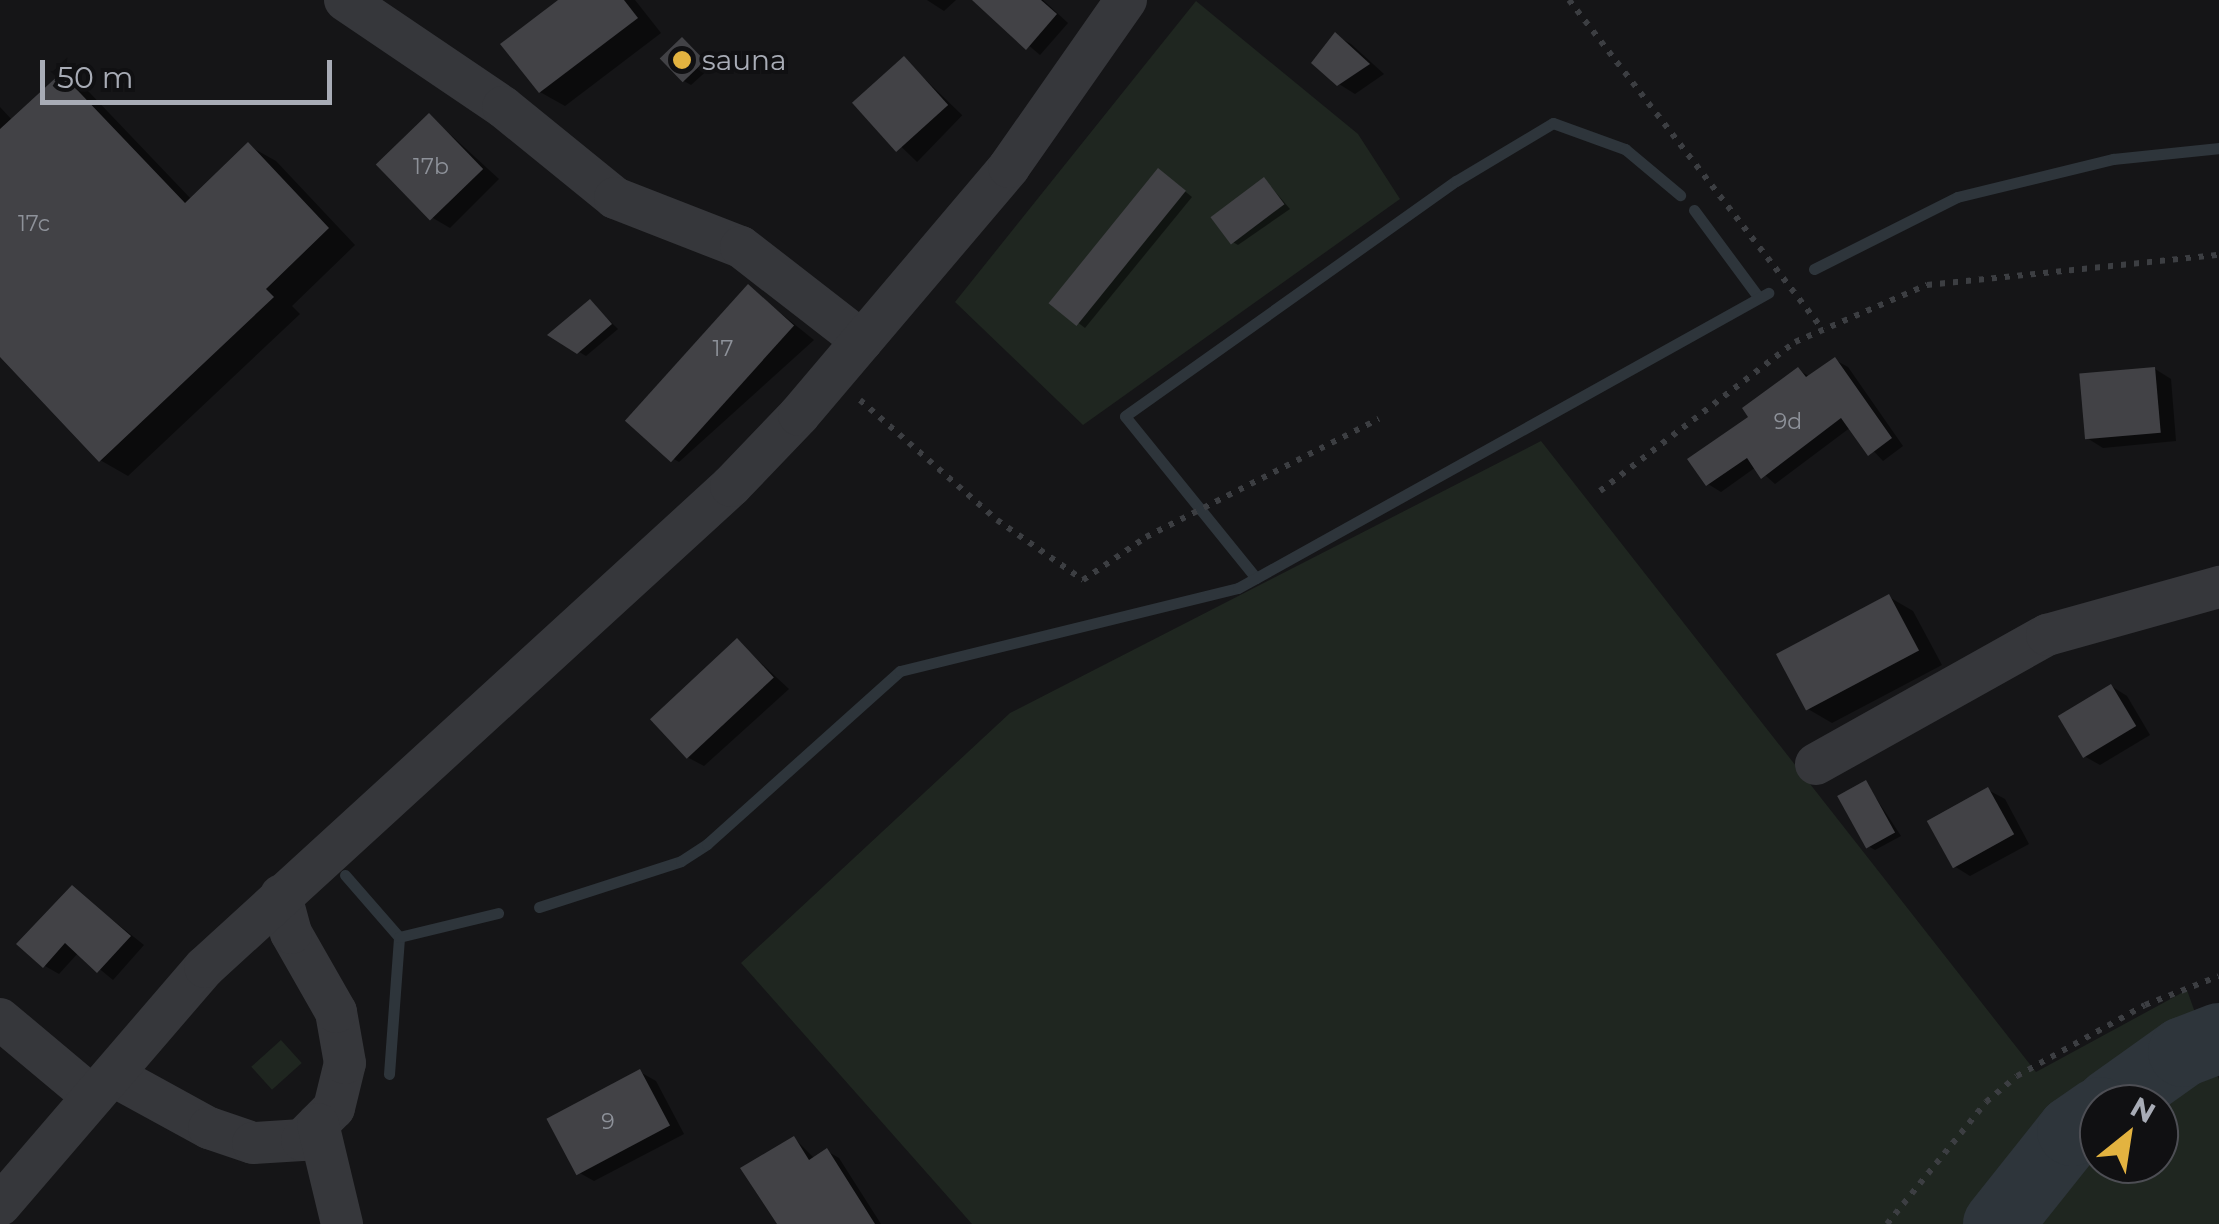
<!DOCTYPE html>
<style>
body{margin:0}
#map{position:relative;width:2219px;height:1224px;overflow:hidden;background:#151517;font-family:Montserrat,sans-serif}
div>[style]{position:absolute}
.green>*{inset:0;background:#1f2620;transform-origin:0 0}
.shadow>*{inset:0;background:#0007;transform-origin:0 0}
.stream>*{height:11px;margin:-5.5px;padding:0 5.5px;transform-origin:5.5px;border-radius:5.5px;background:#2e353b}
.river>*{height:70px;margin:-35px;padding:0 35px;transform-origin:35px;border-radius:35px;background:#2e353b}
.building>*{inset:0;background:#424246;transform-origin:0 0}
.path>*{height:6px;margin-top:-3px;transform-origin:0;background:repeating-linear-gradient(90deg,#3c3e42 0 5px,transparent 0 13px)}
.minor>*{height:42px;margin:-21px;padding:0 21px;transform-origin:21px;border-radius:21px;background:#36373b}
.dots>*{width:28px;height:28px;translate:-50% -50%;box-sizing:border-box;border:5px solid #101012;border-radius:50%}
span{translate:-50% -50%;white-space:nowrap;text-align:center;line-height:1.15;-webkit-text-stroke:8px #101012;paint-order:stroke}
.number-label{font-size:22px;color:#8e929a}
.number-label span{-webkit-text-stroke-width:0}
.poi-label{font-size:28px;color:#a8acb6}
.left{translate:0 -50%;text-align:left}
.north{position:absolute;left:2079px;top:1084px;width:100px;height:100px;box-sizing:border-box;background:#101012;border:2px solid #4d4e54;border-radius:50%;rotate:30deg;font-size:28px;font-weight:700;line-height:40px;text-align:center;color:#a8acb6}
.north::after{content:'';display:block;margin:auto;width:35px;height:45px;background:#e3b340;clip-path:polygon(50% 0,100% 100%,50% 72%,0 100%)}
.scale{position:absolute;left:40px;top:60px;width:292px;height:45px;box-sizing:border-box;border:5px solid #a8acb6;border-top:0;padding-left:12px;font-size:30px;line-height:35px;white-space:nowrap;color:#a8acb6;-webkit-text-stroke:8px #101012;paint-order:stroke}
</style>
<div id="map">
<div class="green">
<div style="clip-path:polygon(1196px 1px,1358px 134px,1400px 199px,1083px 425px,955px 302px)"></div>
<div style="clip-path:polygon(evenodd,1541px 441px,2036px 1072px,2187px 990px,2219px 1080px,2219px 1224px,972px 1224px,741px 963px,1010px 713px,1541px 441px,2099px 1104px,2159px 1104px,2159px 1164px,2099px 1164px,2099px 1104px)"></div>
<div style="left:281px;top:1040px;width:31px;height:40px;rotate:48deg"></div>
</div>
<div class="shadow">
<div style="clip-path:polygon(562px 0,635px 0,661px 33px,565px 106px,540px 92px)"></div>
<div style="clip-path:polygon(927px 0,956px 0,944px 11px)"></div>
<div style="clip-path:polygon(976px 0,1043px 0,1068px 23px,1040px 55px)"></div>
<div style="clip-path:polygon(1335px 35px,1351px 44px,1384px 74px,1355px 94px,1339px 84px)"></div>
<div style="clip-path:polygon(683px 40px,711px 67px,691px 85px,684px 81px)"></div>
<div style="left:904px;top:59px;width:81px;height:65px;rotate:44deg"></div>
<div style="clip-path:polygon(62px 76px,89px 92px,192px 200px,249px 146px,276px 161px,355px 245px,292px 306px,300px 314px,128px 476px,100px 460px,0 354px,0 107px,13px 121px)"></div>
<div style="clip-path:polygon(430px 116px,499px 179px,450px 228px,433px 218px)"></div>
<div style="clip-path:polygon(1166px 176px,1192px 197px,1085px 328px,1052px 303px)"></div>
<div style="clip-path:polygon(1265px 180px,1290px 209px,1238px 245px,1231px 241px)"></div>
<div style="clip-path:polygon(748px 287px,814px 340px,679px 462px,658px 450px)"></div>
<div style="clip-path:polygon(590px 302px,618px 329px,586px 356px,551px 335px)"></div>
<div style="clip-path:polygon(1835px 360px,1848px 367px,1903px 446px,1883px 461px,1851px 427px,1775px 484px,1756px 467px,1721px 492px,1708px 484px,1751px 418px,1799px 370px,1810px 377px)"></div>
<div style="clip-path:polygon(2155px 369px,2171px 379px,2176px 441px,2103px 448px,2087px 438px)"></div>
<div style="clip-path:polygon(1889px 597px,1913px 611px,1942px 665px,1832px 723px,1808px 709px)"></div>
<div style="clip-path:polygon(737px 641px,789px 689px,704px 766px,687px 757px)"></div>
<div style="clip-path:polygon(2111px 686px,2127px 696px,2150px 735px,2100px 765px,2084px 756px)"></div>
<div style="clip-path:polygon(1866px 783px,1901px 836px,1875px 850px,1868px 846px)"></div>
<div style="clip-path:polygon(1988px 790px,2005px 799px,2029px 844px,1970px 876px,1954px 866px)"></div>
<div style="clip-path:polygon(72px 888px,144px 945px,113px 980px,79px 952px,59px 974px,45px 966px)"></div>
<div style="clip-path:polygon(640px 1072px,656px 1081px,684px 1134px,594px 1181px,578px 1172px)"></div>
<div style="clip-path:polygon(794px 1138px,815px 1159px,827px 1151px,839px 1158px,881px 1224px,780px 1224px)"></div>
</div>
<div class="stream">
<div style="left:1694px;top:210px;width:109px;rotate:53.5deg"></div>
<div style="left:1814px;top:269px;width:160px;rotate:-26.7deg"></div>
<div style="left:1957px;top:197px;width:161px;rotate:-13.7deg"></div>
<div style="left:2113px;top:159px;width:107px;rotate:-5.9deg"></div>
<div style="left:1256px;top:578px;width:208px;rotate:-129deg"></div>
<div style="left:1125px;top:416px;width:406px;rotate:-35.4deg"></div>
<div style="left:1456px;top:181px;width:113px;rotate:-30.9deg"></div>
<div style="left:1553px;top:123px;width:77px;rotate:19.9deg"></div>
<div style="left:1625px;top:149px;width:72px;rotate:39.9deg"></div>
<div style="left:345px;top:875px;width:82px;rotate:48.9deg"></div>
<div style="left:539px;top:907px;width:149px;rotate:-17.9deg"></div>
<div style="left:681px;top:861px;width:31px;rotate:-33deg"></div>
<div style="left:707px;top:844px;width:259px;rotate:-41.9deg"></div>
<div style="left:900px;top:671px;width:348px;rotate:-13.8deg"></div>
<div style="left:1238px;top:588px;width:607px;rotate:-29.1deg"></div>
<div style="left:389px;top:1074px;width:137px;rotate:-85.8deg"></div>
<div style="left:399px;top:937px;width:102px;rotate:-13.6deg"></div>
</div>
<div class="river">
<div style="left:2110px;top:1104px;width:90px;rotate:-35.5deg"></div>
<div style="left:2183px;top:1052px;width:39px;rotate:-21deg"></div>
<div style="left:1998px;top:1224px;width:119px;rotate:-51.5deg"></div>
<div style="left:2072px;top:1131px;width:33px;rotate:-35deg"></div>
</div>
<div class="building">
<div style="clip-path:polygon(558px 0,624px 0,638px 18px,539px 93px,500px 44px)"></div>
<div style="clip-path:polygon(972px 0,1041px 0,1057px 14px,1026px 50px)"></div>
<div style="clip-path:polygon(1335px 32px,1370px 64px,1337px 86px,1311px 63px)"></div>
<div style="left:682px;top:37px;width:33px;height:31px;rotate:46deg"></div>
<div style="left:904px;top:56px;width:66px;height:70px;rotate:48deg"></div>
<div style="clip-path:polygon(61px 73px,185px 203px,248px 142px,329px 228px,266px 289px,274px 297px,99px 462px,0 357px,0 129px)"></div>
<div style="left:429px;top:113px;width:78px;height:74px;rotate:46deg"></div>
<div style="left:1158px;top:168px;width:36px;height:174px;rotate:39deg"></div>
<div style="left:1264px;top:177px;width:34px;height:67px;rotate:53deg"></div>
<div style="left:748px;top:284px;width:62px;height:184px;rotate:42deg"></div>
<div style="clip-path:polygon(590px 299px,612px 324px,577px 354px,547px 335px)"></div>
<div style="clip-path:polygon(1835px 357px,1892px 438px,1868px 456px,1841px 418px,1761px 479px,1747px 458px,1706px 486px,1687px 459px,1748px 417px,1742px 408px,1798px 367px,1806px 377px)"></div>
<div style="left:2155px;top:367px;width:66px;height:76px;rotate:85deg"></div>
<div style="left:1889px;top:594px;width:64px;height:128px;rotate:62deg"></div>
<div style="left:737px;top:638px;width:54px;height:119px;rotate:47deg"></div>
<div style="left:2111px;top:684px;width:49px;height:62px;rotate:59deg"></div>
<div style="left:1866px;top:780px;width:60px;height:33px;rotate:61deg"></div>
<div style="left:1988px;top:787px;width:54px;height:70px;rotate:61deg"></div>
<div style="clip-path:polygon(72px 885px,131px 936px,97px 973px,65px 943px,43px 968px,16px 944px)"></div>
<div style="left:640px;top:1069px;width:64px;height:106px;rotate:62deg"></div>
<div style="clip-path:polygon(794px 1136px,809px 1160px,827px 1148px,875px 1224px,777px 1224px,740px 1168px)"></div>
</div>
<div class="path">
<div style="left:1569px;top:0;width:416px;rotate:52.4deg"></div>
<div style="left:860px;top:400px;width:182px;rotate:41.2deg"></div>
<div style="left:997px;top:520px;width:105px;rotate:34.9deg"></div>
<div style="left:1083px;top:580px;width:76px;rotate:-34.3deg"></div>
<div style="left:1146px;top:537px;width:261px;rotate:-26.9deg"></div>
<div style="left:1600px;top:491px;width:245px;rotate:-37.4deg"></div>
<div style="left:1795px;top:342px;width:144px;rotate:-23.4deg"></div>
<div style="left:1927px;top:285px;width:294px;rotate:-5.9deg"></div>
<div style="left:1887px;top:1224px;width:157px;rotate:-50.9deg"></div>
<div style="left:1986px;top:1102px;width:40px;rotate:-40deg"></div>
<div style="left:2017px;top:1076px;width:146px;rotate:-29deg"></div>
<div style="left:2145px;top:1005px;width:79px;rotate:-21.4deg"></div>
</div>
<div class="minor">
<div style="left:345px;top:0;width:191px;rotate:34.1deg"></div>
<div style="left:503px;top:107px;width:144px;rotate:39.1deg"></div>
<div style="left:615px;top:198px;width:135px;rotate:21.3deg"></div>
<div style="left:741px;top:247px;width:153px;rotate:37.8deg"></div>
<div style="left:1816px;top:764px;width:265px;rotate:-29.2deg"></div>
<div style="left:2047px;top:635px;width:179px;rotate:-15.6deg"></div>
<div style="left:0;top:1019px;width:121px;rotate:40deg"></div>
<div style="left:112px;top:1075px;width:111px;rotate:28.7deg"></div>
<div style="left:209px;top:1128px;width:46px;rotate:18.8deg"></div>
<div style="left:253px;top:1143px;width:49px;rotate:-3.5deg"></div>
<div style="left:302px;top:1140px;width:45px;rotate:-45deg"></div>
<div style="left:334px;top:1108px;width:46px;rotate:-76.3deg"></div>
<div style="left:345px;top:1063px;width:52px;rotate:-100deg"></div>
<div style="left:336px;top:1012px;width:91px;rotate:-119.7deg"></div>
<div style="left:291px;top:933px;width:39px;rotate:-105deg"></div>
<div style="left:318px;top:1124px;width:103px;rotate:76.5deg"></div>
<div style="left:0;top:1205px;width:314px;rotate:-49.3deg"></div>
<div style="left:205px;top:967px;width:713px;rotate:-42.44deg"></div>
<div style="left:731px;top:486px;width:98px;rotate:-46.2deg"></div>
<div style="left:799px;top:415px;width:325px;rotate:-49.7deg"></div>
<div style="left:1009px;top:167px;width:204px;rotate:-55deg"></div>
</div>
<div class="dots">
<div style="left:682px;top:60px;background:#e3b340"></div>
</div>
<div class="number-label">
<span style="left:431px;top:167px">17b</span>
<span style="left:34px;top:224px">17c</span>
<span style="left:723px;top:349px">17</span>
<span style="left:1788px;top:422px">9d</span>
<span style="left:608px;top:1122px">9</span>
</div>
<div class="poi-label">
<span class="left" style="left:702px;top:60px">sauna</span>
</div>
<div class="north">N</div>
<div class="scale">50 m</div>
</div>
